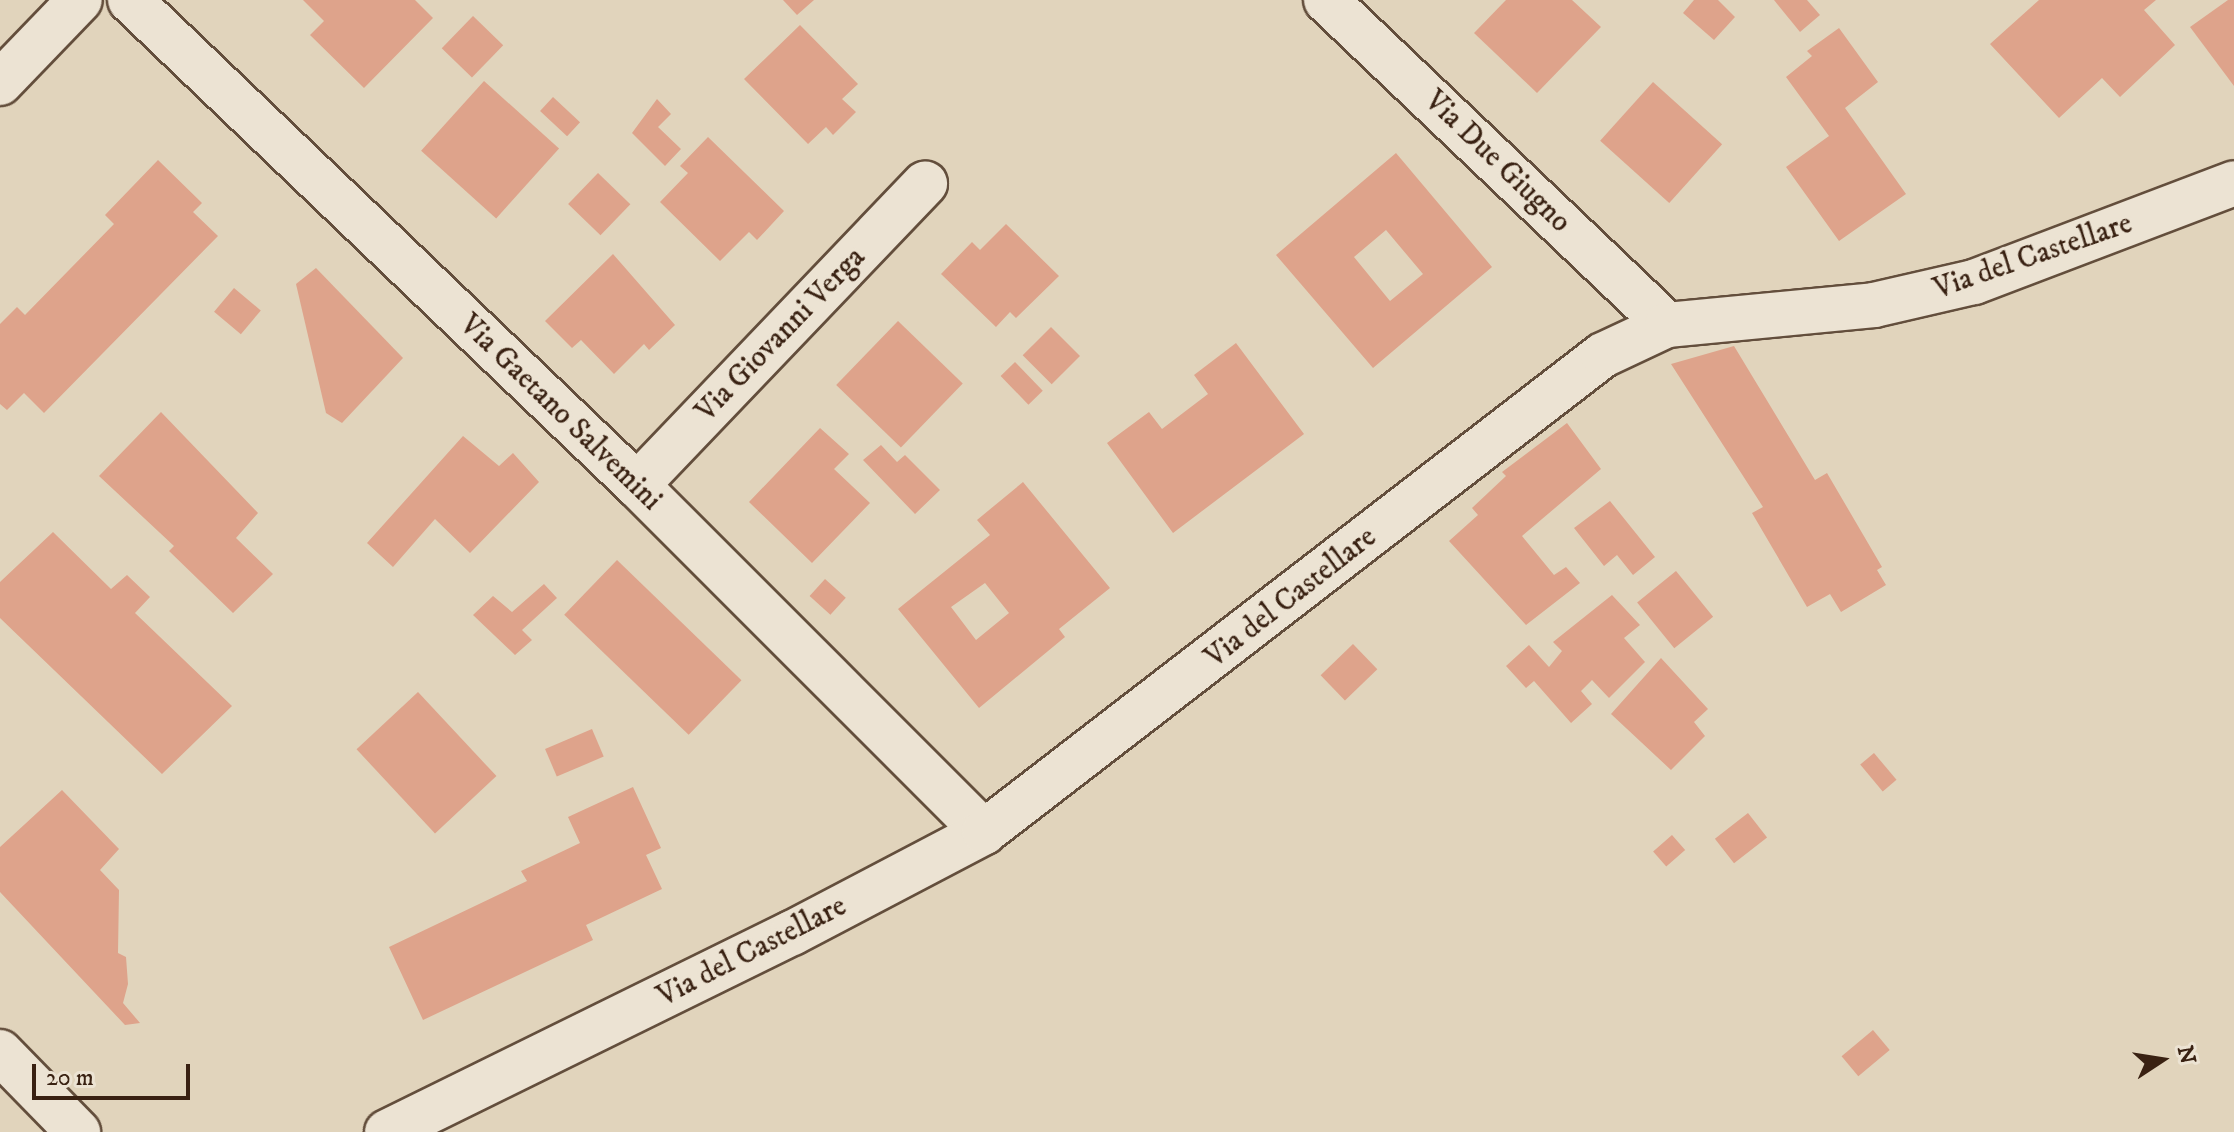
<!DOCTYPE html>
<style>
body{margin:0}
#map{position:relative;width:2234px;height:1132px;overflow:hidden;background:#e1d4bc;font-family:"IM FELL DW Pica",serif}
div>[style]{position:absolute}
.building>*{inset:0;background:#dea38b;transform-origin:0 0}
.roads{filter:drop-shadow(2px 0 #634e3c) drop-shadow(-2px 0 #634e3c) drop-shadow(0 2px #634e3c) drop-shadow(0 -2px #634e3c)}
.minor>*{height:44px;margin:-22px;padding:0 22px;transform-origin:22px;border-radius:22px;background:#ece3d3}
.tertiary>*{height:44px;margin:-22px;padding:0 22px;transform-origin:22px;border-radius:22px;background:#ece3d3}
span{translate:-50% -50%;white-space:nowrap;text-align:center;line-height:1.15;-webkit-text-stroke:6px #ece3d3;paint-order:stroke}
.street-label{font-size:30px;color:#392112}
.north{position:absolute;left:2122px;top:1020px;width:80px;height:80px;-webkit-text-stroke:6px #ece3d3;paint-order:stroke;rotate:78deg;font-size:22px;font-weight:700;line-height:32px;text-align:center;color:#392112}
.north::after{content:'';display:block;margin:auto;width:28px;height:36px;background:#392112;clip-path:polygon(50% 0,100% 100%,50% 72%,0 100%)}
.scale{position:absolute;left:32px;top:1064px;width:158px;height:36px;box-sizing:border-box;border:4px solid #392112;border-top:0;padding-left:10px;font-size:24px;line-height:28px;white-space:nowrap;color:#392112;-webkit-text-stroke:6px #ece3d3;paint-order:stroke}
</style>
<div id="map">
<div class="building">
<div style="clip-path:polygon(303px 0,415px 0,433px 18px,364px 88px,310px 35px,324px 21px)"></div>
<div style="clip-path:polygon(783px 0,814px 0,797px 15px)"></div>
<div style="clip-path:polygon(1506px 0,1572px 0,1601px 27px,1537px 93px,1474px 33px)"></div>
<div style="clip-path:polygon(1694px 0,1718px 0,1735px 17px,1714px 40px,1683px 13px)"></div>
<div style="clip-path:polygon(1774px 0,1807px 0,1820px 15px,1800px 32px)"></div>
<div style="clip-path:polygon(2039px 0,2156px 0,2144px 10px,2175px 45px,2120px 97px,2102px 78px,2059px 118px,1990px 44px)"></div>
<div style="clip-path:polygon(2228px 0,2234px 0,2234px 86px,2190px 27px)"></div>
<div style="left:473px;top:16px;width:42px;height:45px;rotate:44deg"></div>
<div style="clip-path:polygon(800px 25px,858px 84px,842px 99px,856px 112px,833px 135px,826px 127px,808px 144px,744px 79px)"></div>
<div style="clip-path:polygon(1839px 28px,1878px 82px,1845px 108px,1906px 194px,1839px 241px,1786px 167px,1829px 136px,1786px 77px,1812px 56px,1807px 51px)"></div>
<div style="left:484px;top:81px;width:101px;height:94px;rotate:42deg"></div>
<div style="left:1653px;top:82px;width:93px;height:79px;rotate:42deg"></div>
<div style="left:553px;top:97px;width:37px;height:19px;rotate:43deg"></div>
<div style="clip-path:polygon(657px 99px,671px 114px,658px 127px,681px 149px,665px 166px,632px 133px)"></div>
<div style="clip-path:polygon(708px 137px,784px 211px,757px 240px,749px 232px,720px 261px,660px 202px,688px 173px,680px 166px)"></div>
<div style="clip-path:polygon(evenodd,1396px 153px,1492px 267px,1373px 368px,1276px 255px,1396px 153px,1386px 230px,1423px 274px,1390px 301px,1354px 257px,1386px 230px)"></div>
<div style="clip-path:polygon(158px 160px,202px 203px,193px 212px,218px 236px,44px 413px,24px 393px,7px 410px,0 404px,0 324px,17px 307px,25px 315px,114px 224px,105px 215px)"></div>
<div style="left:598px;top:173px;width:45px;height:43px;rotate:44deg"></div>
<div style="clip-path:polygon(1006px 224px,1059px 276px,1016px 318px,1010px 312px,996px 327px,941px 274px,972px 242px,980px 250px)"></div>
<div style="clip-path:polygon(613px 254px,675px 325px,649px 350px,644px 344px,614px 374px,581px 340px,572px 348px,545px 321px)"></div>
<div style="clip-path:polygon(316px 268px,403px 358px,342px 423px,326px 413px,296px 284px)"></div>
<div style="left:234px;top:288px;width:35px;height:31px;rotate:40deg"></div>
<div style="left:898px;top:321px;width:90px;height:89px;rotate:44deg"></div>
<div style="left:1051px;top:327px;width:41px;height:40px;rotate:45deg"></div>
<div style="clip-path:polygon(1236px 343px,1304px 434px,1173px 533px,1107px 443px,1149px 412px,1162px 429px,1208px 394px,1194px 375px)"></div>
<div style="clip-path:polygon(1734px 346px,1815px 480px,1827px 473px,1882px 567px,1877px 570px,1886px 585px,1841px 612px,1830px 594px,1807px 607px,1752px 513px,1763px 507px,1671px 364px)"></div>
<div style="left:1015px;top:362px;width:40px;height:20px;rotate:46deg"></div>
<div style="clip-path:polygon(161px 412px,258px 513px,236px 538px,273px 574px,233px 613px,169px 551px,174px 546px,99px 476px)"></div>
<div style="clip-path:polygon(1567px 423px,1601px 469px,1522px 536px,1554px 575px,1566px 567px,1580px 583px,1526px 625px,1449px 541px,1478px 515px,1472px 508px,1506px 476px,1502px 472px)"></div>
<div style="clip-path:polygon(820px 428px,849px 454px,834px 469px,870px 503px,812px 563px,749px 502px)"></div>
<div style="clip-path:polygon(463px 436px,499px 466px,513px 453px,539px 482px,470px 553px,435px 519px,393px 567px,367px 543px)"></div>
<div style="clip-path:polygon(881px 445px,897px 462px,905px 455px,940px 490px,915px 514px,863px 460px)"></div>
<div style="clip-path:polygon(evenodd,1023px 482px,1110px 588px,1059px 629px,1065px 637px,979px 708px,898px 609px,990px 535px,977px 520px,1023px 482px,985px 583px,1009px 613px,976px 640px,951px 607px,985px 583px)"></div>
<div style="clip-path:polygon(1610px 501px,1655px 557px,1633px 575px,1617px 555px,1604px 566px,1574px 528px)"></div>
<div style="clip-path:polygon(53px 532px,111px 589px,127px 575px,150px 597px,135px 613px,232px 706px,162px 774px,0 618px,0 582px)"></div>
<div style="left:617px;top:560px;width:173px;height:76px;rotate:44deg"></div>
<div style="left:1676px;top:571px;width:59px;height:50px;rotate:51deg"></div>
<div style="left:825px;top:579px;width:28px;height:23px;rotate:42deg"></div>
<div style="clip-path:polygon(544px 584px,557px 598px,522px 630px,532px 640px,515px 655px,473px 615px,493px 596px,512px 612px)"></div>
<div style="clip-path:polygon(1612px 595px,1640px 625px,1624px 638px,1645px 662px,1609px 698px,1592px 680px,1581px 691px,1592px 704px,1571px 723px,1534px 681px,1526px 688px,1506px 666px,1529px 645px,1549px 667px,1562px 651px,1553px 642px)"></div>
<div style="left:1353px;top:644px;width:35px;height:45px;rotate:46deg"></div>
<div style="clip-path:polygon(1661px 658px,1708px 709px,1694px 722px,1705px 736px,1671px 770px,1611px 714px)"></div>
<div style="left:418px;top:692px;width:115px;height:84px;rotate:47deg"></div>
<div style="left:592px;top:729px;width:30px;height:51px;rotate:67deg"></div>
<div style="left:1874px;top:753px;width:35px;height:18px;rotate:50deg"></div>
<div style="clip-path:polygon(633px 787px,661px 848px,646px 855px,662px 889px,586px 925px,593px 940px,423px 1020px,389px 947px,527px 881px,521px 871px,580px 843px,568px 817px)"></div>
<div style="clip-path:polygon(62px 790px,119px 849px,100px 870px,119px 890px,118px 953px,126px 957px,128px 984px,123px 1003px,140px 1023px,125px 1025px,0 892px,0 847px)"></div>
<div style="left:1748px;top:813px;width:31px;height:42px;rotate:52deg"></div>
<div style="left:1672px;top:835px;width:20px;height:25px;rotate:49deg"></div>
<div style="left:1873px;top:1030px;width:26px;height:41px;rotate:50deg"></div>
</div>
<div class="roads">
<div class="minor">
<div style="left:130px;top:0;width:702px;rotate:43.73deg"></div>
<div style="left:637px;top:485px;width:491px;rotate:45deg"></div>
<div style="left:1326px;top:0;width:471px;rotate:43.6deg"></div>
<div style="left:0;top:83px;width:115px;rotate:-46.1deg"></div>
<div style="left:637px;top:485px;width:417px;rotate:-46.3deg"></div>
<div style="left:0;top:1052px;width:112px;rotate:45.7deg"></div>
</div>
<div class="tertiary">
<div style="left:387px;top:1132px;width:451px;rotate:-26.2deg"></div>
<div style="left:792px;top:933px;width:217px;rotate:-27.7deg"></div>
<div style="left:984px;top:832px;width:781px;rotate:-37.62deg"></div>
<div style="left:1603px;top:355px;width:71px;rotate:-25.1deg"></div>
<div style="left:1667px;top:325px;width:208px;rotate:-5.5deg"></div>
<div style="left:1874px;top:305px;width:103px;rotate:-13deg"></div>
<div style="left:1974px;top:282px;width:278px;rotate:-20.8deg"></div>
</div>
</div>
<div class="street-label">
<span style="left:1497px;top:162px;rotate:44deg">Via Due Giugno</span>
<span style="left:2033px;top:257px;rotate:-19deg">Via del Castellare</span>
<span style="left:781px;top:335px;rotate:-46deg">Via Giovanni Verga</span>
<span style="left:560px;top:413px;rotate:44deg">Via Gaetano Salvemini</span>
<span style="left:1291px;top:598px;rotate:-38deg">Via del Castellare</span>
<span style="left:752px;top:952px;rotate:-27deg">Via del Castellare</span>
</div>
<div class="north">N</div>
<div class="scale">20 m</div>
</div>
